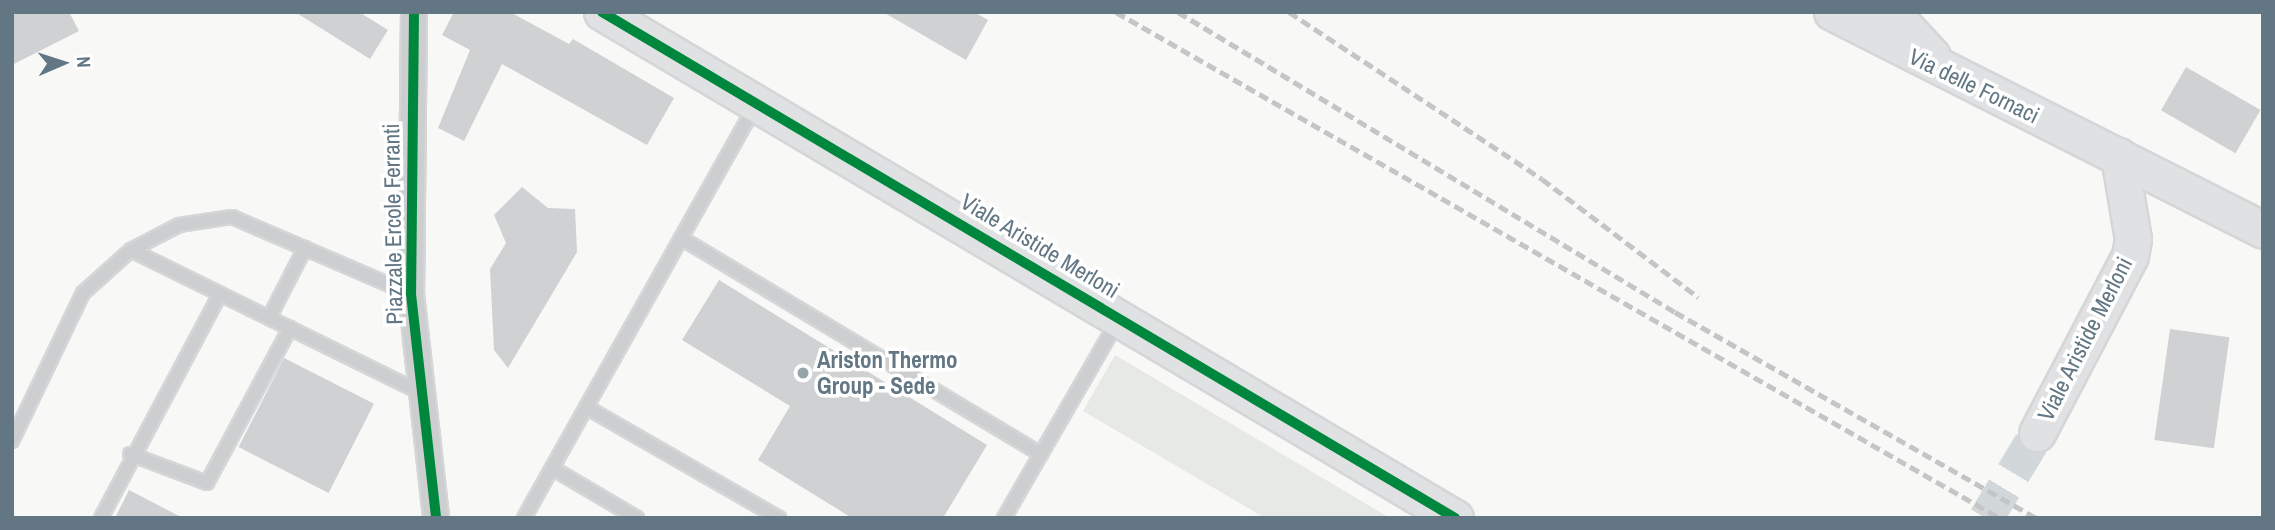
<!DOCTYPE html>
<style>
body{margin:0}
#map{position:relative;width:2275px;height:530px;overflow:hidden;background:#f8f8f7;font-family:"Archivo Narrow",sans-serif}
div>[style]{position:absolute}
.green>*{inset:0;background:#e7eae4}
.building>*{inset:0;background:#cfd1d2;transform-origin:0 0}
.secondary-tunnel>*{height:35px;margin-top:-17.5px;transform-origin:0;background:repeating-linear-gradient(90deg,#d2d8da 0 35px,transparent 0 53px)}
.roads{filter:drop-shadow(2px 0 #d5d6d7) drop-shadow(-2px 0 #d5d6d7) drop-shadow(0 2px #d5d6d7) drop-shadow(0 -2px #d5d6d7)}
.lane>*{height:12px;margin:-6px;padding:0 6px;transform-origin:6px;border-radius:6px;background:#cdcecf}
.street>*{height:24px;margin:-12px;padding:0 12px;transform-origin:12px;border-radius:12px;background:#cdcecf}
.secondary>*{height:35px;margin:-17.5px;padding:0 17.5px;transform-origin:17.5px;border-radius:17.5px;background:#e0e1e2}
.rail>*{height:5px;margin-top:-2.5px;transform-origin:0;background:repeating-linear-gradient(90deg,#c3c5c6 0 10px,transparent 0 15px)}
.cycleway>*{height:10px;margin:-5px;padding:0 5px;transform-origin:5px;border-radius:5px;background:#00873e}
.dots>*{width:19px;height:19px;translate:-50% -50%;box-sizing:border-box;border:4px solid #fff;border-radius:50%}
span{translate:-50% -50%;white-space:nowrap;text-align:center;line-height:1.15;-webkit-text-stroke:7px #fff;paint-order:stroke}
.street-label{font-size:23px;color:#627783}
.poi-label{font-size:23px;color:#627783;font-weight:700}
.left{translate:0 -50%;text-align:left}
.frame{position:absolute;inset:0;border:14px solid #627783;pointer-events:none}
.north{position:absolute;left:28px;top:28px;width:70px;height:70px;-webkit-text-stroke:5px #fff;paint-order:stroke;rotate:87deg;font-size:19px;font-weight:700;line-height:28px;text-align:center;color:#627783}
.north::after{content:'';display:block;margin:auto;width:24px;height:32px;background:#627783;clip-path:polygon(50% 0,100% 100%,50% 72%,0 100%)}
</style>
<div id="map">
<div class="green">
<div style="clip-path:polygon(1115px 355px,1390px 518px,1265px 518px,1083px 411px)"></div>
</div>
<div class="building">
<div style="clip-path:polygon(12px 12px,69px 12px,79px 31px,12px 65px)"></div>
<div style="clip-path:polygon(295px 12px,359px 12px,388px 30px,370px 59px)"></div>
<div style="clip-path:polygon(454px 12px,510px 12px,569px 44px,573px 39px,674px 98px,647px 145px,502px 64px,464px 141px,438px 128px,470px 50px,442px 35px)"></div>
<div style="clip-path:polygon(883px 12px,974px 12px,988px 20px,966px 60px)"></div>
<div style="left:2186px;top:67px;width:86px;height:50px;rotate:30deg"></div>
<div style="clip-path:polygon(522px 187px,548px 208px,575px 209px,577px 252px,508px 368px,494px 350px,490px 269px,506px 243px,494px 215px)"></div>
<div style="clip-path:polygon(719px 280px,987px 445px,943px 518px,852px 518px,758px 460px,790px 406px,682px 340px)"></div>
<div style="left:2170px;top:329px;width:60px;height:112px;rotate:8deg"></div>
<div style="left:284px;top:358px;width:101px;height:100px;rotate:27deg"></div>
<div style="clip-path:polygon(129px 490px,183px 518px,115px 518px)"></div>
</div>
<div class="secondary-tunnel">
<div style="left:1986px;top:518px;width:99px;rotate:-59deg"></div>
</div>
<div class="roads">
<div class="lane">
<div style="left:681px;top:238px;width:420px;rotate:31deg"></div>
<div style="left:131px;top:250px;width:324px;rotate:26.2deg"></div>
<div style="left:269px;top:318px;width:79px;rotate:-62.8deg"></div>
<div style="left:586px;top:407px;width:223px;rotate:29.9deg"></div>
<div style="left:12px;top:441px;width:164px;rotate:-64.4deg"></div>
<div style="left:83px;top:293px;width:64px;rotate:-41.9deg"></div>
<div style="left:131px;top:250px;width:54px;rotate:-27.5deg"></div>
<div style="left:179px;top:225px;width:54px;rotate:-8.6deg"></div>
<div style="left:232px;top:217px;width:195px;rotate:23.3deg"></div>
<div style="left:130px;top:454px;width:82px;rotate:20.6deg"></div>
<div style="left:207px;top:483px;width:176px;rotate:-61.8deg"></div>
<div style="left:552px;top:468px;width:99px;rotate:30.5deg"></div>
<div style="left:101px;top:518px;width:254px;rotate:-62deg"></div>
<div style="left:524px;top:518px;width:472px;rotate:-60.7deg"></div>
<div style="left:1004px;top:518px;width:226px;rotate:-60deg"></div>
</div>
<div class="street">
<div style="left:414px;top:12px;width:282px;rotate:90.6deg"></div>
<div style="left:411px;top:294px;width:225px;rotate:83.6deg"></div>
</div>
<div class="secondary">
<div style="left:602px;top:12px;width:992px;rotate:30.68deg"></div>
<div style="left:1832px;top:12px;width:483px;rotate:26.8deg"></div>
<div style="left:1891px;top:12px;width:60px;rotate:47deg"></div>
<div style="left:2037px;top:433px;width:200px;rotate:-62.3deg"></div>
<div style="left:2130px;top:256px;width:17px;rotate:-80deg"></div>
<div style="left:2133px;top:239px;width:84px;rotate:-99.6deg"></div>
</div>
</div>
<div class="rail">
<div style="left:1116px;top:12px;width:1019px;rotate:29.79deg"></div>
<div style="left:1178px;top:12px;width:581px;rotate:31.12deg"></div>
<div style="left:1675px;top:312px;width:416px;rotate:29.7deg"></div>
<div style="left:1289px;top:12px;width:303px;rotate:33.4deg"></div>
<div style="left:1542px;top:179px;width:196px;rotate:37.1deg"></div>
</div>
<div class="cycleway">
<div style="left:414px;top:12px;width:282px;rotate:90.6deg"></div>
<div style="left:411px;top:294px;width:225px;rotate:83.6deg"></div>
<div style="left:602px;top:12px;width:992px;rotate:30.68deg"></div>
</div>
<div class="dots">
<div style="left:803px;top:373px;background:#96a4ac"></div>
</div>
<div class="street-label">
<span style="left:1974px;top:86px;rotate:26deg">Via delle Fornaci</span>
<span style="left:393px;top:224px;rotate:-91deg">Piazzale Ercole Ferranti</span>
<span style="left:1040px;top:246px;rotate:31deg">Viale Aristide Merloni</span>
<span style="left:2085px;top:339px;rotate:-63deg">Viale Aristide Merloni</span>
</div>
<div class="poi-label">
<span class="left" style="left:817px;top:373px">Ariston Thermo<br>Group - Sede</span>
</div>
<div class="frame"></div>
<div class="north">N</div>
</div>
